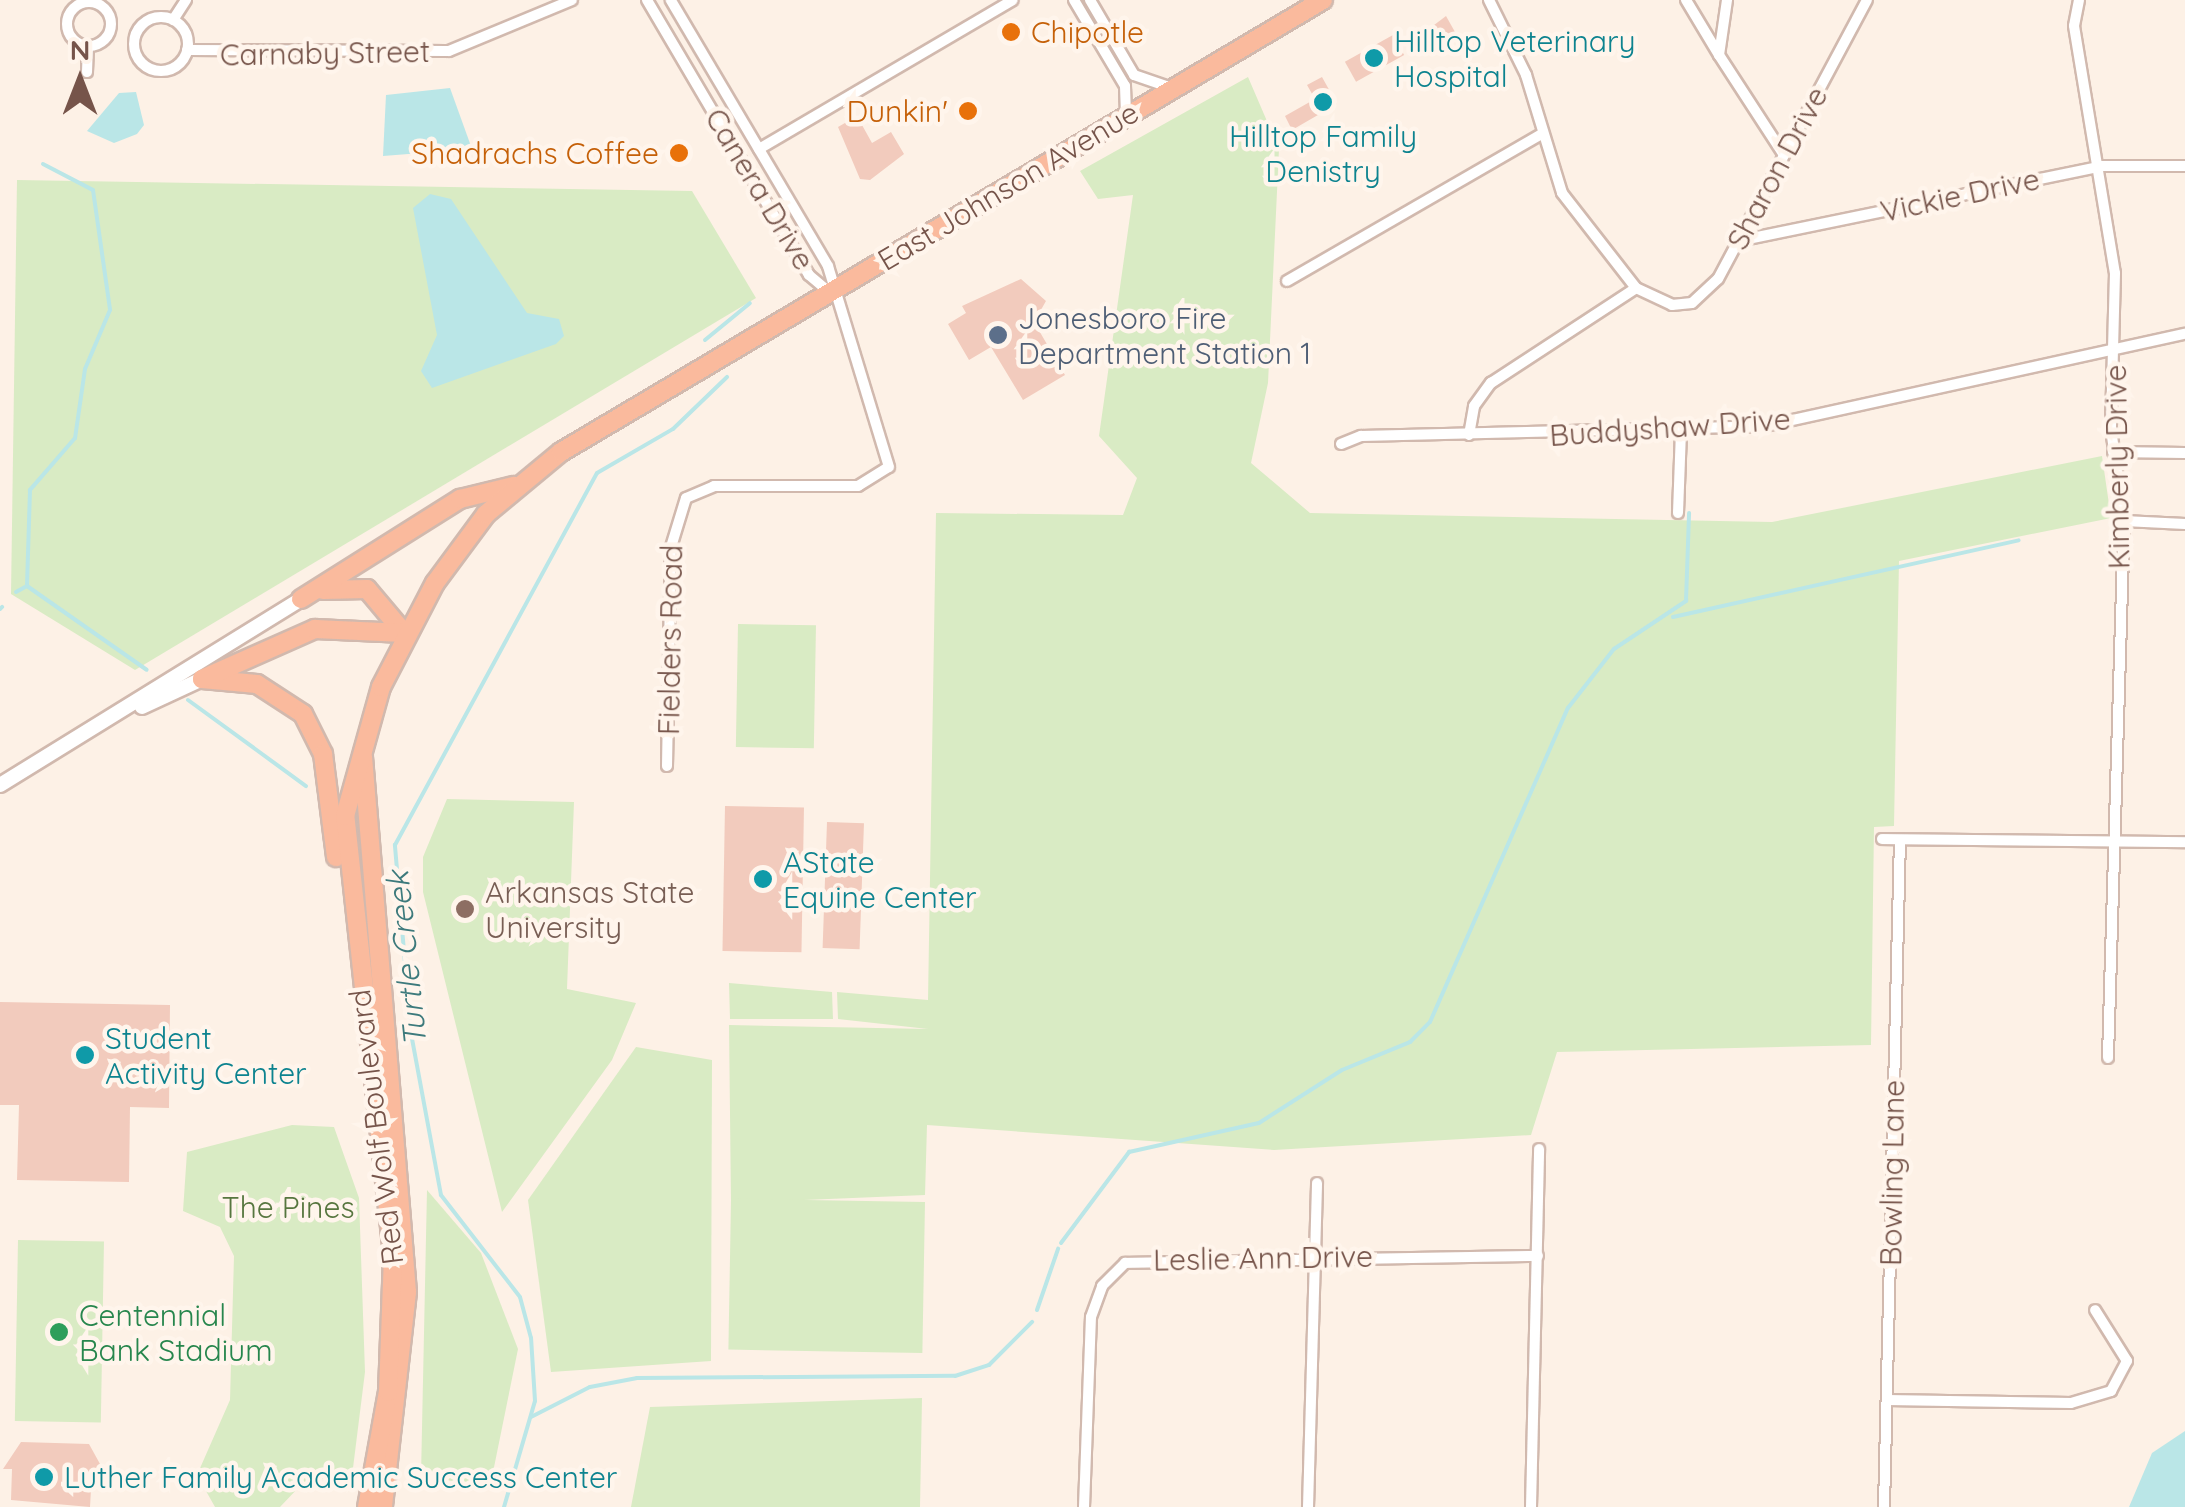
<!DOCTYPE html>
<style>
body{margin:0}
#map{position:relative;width:2185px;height:1507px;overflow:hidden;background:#fdf1e6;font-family:Quicksand,sans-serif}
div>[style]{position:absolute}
.green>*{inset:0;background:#d9ebc4;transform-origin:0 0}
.water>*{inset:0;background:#bae6e7}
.stream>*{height:4px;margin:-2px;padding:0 2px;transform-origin:2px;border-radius:2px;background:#bae6e7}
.building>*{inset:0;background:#f2cbbd;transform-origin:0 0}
.roads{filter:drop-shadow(2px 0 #d1b9ae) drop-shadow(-2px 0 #d1b9ae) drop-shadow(0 2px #d1b9ae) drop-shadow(0 -2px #d1b9ae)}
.minor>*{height:10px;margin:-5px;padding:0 5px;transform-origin:5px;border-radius:5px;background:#fff}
.minor>.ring{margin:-5px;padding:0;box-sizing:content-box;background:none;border:10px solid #fff;border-radius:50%}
.secondary>*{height:14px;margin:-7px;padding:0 7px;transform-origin:7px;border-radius:7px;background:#fff}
.trunk>*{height:18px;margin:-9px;padding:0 9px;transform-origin:9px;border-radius:9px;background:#faba9d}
.dots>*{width:28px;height:28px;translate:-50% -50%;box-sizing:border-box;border:5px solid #fff5ec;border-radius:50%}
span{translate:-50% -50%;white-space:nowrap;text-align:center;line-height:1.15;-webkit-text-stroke:9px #fff5ec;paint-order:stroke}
.food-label{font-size:30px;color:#c56008}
.left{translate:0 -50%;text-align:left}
.right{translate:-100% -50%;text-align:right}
.culture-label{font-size:30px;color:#0d838f}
.street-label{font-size:30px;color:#76544a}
.service-label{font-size:30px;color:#4e5e75}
.education-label{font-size:30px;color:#785e54}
.park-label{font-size:30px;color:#57763f}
.leisure-label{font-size:30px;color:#27864d}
.water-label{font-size:32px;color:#3d7a7c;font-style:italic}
.north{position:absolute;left:30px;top:30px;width:100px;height:100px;-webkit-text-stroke:8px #fff5ec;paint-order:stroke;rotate:0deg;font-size:28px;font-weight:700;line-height:40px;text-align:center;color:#76544a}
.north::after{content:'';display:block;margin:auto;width:35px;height:45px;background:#76544a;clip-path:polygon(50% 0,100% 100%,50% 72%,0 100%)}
</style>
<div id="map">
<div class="green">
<div style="clip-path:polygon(1248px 77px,1279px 149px,1268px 383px,1251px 463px,1310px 513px,1772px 522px,2102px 456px,2111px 518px,1899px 561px,1894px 826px,1874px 827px,1871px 1045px,1557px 1052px,1531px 1135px,1274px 1150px,927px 1125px,925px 1195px,731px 1203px,729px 1025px,928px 1029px,838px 1019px,837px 992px,928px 1000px,936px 513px,1123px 515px,1137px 478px,1099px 436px,1133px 195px,1098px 199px,1080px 171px)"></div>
<div style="clip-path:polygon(17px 180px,692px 191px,756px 298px,135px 670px,11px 594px)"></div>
<div style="left:738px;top:624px;width:78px;height:123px;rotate:1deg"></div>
<div style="clip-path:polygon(447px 799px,574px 802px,567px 989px,636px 1003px,612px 1060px,502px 1212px,423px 892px,423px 857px)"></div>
<div style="clip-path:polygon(729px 983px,832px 992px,833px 1019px,730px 1019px)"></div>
<div style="clip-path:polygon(636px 1047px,712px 1060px,711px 1361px,551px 1372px,528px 1200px)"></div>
<div style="clip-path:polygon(292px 1125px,334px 1127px,359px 1198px,365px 1372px,353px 1468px,300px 1486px,280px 1507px,215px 1507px,197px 1475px,230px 1400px,234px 1256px,220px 1227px,183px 1211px,187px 1152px)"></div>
<div style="clip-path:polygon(427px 1190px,481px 1253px,518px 1349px,490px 1487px,421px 1476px)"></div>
<div style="left:925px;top:1202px;width:151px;height:194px;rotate:91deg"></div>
<div style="left:18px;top:1240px;width:86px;height:181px;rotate:1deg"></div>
<div style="clip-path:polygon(922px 1398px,920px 1507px,631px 1507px,650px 1407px)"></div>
</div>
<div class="water">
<div style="clip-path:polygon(450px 88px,472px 149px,383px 156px,386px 95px)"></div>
<div style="clip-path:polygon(136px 92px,144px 125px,137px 134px,114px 143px,87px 131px,119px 93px)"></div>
<div style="clip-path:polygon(430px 194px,451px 199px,527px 313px,559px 319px,564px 336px,556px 344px,432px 388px,421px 371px,437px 335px,413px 208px)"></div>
<div style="clip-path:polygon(2185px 1431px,2185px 1507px,2129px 1507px,2152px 1453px)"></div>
</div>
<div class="stream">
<div style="left:43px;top:164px;width:56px;rotate:27.5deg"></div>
<div style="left:93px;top:190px;width:121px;rotate:81.9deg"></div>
<div style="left:110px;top:310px;width:64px;rotate:113deg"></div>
<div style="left:85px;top:369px;width:70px;rotate:98.2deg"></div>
<div style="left:75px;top:438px;width:69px;rotate:130.9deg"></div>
<div style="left:30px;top:490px;width:96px;rotate:91.8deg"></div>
<div style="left:27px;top:586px;width:146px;rotate:35deg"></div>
<div style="left:705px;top:340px;width:58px;rotate:-39.4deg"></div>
<div style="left:16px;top:592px;width:13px;rotate:-29deg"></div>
<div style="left:0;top:609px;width:3px;rotate:-45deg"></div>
<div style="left:1673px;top:617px;width:354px;rotate:-12.5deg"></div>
<div style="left:188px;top:700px;width:146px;rotate:36.1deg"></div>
<div style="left:1061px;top:1243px;width:114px;rotate:-53.2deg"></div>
<div style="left:1129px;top:1152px;width:133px;rotate:-12.6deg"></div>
<div style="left:1259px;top:1123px;width:98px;rotate:-32.6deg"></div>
<div style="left:1342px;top:1070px;width:74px;rotate:-22.4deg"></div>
<div style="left:1410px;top:1042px;width:28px;rotate:-45deg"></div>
<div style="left:1430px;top:1022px;width:343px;rotate:-66.3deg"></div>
<div style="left:1568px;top:708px;width:75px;rotate:-52.1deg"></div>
<div style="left:1614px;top:649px;width:87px;rotate:-33.7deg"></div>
<div style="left:1686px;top:601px;width:88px;rotate:-88deg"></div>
<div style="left:1037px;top:1310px;width:65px;rotate:-71deg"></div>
<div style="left:531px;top:1417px;width:66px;rotate:-27deg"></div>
<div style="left:590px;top:1387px;width:48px;rotate:-10.8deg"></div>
<div style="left:637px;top:1378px;width:318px;rotate:-0.4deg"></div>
<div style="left:955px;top:1376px;width:36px;rotate:-18deg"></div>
<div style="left:989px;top:1365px;width:61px;rotate:-45deg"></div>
<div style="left:504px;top:1507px;width:110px;rotate:-73.7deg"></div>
<div style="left:535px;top:1401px;width:63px;rotate:-93.6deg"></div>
<div style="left:531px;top:1338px;width:42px;rotate:-105deg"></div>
<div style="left:520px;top:1297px;width:129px;rotate:-127.8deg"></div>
<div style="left:441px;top:1195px;width:165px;rotate:-100.5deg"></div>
<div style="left:411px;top:1033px;width:189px;rotate:-94.9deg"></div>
<div style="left:395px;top:845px;width:423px;rotate:-61.5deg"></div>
<div style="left:597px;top:473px;width:88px;rotate:-30.1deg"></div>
<div style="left:673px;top:429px;width:75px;rotate:-43.9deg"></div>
</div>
<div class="building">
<div style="clip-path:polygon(1446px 16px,1455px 32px,1421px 46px,1417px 38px)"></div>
<div style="left:1393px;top:35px;width:23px;height:55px;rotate:61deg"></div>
<div style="clip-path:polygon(1322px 77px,1337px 104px,1292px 130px,1285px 116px,1315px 99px,1307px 85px)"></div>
<div style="clip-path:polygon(857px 116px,872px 143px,891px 132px,904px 154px,870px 180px,860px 179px,838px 127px)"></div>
<div style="clip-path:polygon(1021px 279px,1046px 301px,1034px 322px,1065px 375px,1023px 400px,991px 347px,969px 360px,948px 324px,966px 313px,962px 306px)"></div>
<div style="left:725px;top:806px;width:79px;height:145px;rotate:1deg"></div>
<div style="left:827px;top:822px;width:37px;height:126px;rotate:2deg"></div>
<div style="clip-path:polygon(0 1002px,170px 1005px,169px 1108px,130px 1107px,129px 1182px,17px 1180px,19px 1105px,0 1105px)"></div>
<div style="clip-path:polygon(21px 1442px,89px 1444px,105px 1473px,92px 1472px,90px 1507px,11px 1500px,12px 1469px,3px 1469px)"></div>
</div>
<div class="roads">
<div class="minor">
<div style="left:647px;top:0;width:319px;rotate:59.5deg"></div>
<div style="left:809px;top:275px;width:26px;rotate:40deg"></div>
<div style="left:1074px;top:0;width:100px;rotate:59.3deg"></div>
<div style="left:1125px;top:86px;width:30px;rotate:88deg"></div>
<div style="left:1090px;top:0;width:87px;rotate:59.6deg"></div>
<div style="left:1134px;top:75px;width:40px;rotate:18.9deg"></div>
<div style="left:1489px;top:0;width:84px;rotate:63.7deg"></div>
<div style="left:1526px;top:75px;width:123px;rotate:73deg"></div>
<div style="left:1562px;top:193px;width:120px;rotate:52.1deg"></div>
<div style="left:1636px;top:288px;width:40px;rotate:25deg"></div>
<div style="left:1672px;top:305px;width:20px;rotate:-6deg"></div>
<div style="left:1692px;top:303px;width:35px;rotate:-43deg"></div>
<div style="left:1718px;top:279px;width:316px;rotate:-61.9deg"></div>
<div style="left:1686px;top:0;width:64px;rotate:59deg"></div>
<div style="left:1719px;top:55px;width:56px;rotate:-81.7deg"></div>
<div style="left:2079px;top:0;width:26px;rotate:101deg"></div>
<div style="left:2074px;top:26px;width:250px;rotate:80.6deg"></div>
<div style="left:2115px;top:273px;width:156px;rotate:91.5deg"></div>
<div style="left:2111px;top:429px;width:93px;rotate:82deg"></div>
<div style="left:2124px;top:521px;width:537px;rotate:91.71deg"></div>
<div class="ring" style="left:67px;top:2px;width:34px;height:34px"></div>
<div class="ring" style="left:134px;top:17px;width:44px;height:44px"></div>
<div style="left:173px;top:20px;width:24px;rotate:-57deg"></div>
<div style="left:187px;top:50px;width:262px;rotate:0.2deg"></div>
<div style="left:449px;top:51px;width:133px;rotate:-22.5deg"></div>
<div style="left:1719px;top:55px;width:119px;rotate:57deg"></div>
<div style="left:87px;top:72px;width:25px;rotate:-88deg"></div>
<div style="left:759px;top:149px;width:294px;rotate:-30.4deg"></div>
<div style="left:1738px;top:241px;width:372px;rotate:-11.6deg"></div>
<div style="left:2102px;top:166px;width:83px"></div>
<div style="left:1287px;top:281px;width:292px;rotate:-30deg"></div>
<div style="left:1469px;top:435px;width:29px;rotate:-80deg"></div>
<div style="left:1474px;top:406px;width:29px;rotate:-54deg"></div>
<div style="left:1491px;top:383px;width:173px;rotate:-33.2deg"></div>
<div style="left:1341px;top:444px;width:22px;rotate:-22deg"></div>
<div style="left:1361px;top:436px;width:404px;rotate:-1.4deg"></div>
<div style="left:1765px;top:426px;width:430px;rotate:-12.4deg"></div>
<div style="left:2113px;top:452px;width:72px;rotate:0.8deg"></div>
<div style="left:1678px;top:513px;width:81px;rotate:-87.9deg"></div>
<div style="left:2124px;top:521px;width:61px;rotate:2.8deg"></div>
<div style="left:667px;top:766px;width:219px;rotate:-89deg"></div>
<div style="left:671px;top:547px;width:51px;rotate:-73deg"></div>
<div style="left:686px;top:498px;width:30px;rotate:-23deg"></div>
<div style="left:714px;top:486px;width:144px"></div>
<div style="left:858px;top:486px;width:36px;rotate:-32deg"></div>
<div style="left:889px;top:467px;width:210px;rotate:-106.9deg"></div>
<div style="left:828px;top:266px;width:309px;rotate:-120.6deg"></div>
<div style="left:1882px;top:839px;width:303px;rotate:0.6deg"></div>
<div style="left:1887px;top:1400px;width:184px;rotate:0.9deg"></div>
<div style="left:2071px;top:1403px;width:42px;rotate:-16.7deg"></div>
<div style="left:2111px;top:1391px;width:34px;rotate:-62deg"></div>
<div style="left:2127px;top:1361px;width:60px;rotate:-122.1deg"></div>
<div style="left:1084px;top:1507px;width:190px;rotate:-87.9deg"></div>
<div style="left:1091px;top:1317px;width:33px;rotate:-70deg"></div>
<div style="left:1102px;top:1286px;width:33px;rotate:-45deg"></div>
<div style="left:1125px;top:1263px;width:413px;rotate:-1deg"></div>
<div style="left:1308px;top:1507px;width:324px;rotate:-88.4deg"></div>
<div style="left:1531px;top:1507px;width:358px;rotate:-88.7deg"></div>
<div style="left:1884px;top:1507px;width:667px;rotate:-88.63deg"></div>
</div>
<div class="secondary">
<div style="left:142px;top:707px;width:66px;rotate:-25deg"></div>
<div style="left:0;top:785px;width:354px;rotate:-31.7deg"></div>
</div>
<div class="trunk">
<div style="left:323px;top:590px;width:44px;rotate:-1.3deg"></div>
<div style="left:367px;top:589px;width:57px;rotate:49.9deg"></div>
<div style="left:301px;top:599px;width:188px;rotate:-32.2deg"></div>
<div style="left:460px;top:499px;width:55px;rotate:-13.8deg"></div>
<div style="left:202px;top:679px;width:55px;rotate:5.2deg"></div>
<div style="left:257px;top:684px;width:55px;rotate:33.1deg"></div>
<div style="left:303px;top:714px;width:45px;rotate:63.4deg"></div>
<div style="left:323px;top:754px;width:104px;rotate:82.8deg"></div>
<div style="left:202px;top:679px;width:124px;rotate:-23.9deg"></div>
<div style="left:315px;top:629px;width:89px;rotate:2.6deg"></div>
<div style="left:363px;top:757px;width:537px;rotate:85.3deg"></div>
<div style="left:407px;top:1292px;width:216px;rotate:96.4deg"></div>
<div style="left:367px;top:1507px;width:117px;rotate:-79.7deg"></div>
<div style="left:388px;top:1392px;width:137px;rotate:-87.9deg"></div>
<div style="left:393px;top:1255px;width:442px;rotate:-96.2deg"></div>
<div style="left:345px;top:816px;width:134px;rotate:-74.4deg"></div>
<div style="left:381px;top:687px;width:117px;rotate:-62.6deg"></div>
<div style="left:435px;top:583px;width:86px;rotate:-53.5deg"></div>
<div style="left:486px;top:514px;width:97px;rotate:-39.6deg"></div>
<div style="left:561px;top:452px;width:886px;rotate:-30.68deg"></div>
</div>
</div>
<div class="dots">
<div style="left:1011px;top:32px;background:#e8710a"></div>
<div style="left:1374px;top:58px;background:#0f9aa8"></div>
<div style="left:1323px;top:102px;background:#0f9aa8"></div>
<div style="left:968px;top:111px;background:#e8710a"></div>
<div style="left:679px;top:153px;background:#e8710a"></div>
<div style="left:998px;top:335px;background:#5c6f8a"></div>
<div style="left:763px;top:879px;background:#0f9aa8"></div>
<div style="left:465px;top:909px;background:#8d6e63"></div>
<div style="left:85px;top:1055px;background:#0f9aa8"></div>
<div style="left:59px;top:1332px;background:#2e9e5b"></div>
<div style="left:44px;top:1477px;background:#0f9aa8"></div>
</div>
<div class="food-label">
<span class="left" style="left:1031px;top:32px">Chipotle</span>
<span class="right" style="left:948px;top:111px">Dunkin'</span>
<span class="right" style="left:659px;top:153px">Shadrachs Coffee</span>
</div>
<div class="culture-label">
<span class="left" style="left:1394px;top:58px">Hilltop Veterinary<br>Hospital</span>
<span style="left:1323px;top:153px">Hilltop Family<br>Denistry</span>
<span class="left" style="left:783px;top:879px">AState<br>Equine Center</span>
<span class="left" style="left:105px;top:1055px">Student<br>Activity Center</span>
<span class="left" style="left:64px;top:1477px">Luther Family Academic Success Center</span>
</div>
<div class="street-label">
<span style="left:325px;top:53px;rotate:-1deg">Carnaby Street</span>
<span style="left:1777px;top:168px;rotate:-62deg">Sharon Drive</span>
<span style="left:1008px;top:186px;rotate:-31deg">East Johnson Avenue</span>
<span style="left:760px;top:189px;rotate:59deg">Canera Drive</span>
<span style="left:1960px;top:195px;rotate:-12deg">Vickie Drive</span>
<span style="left:1670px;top:427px;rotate:-4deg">Buddyshaw Drive</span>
<span style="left:2117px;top:467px;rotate:-91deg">Kimberly Drive</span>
<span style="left:670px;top:640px;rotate:-89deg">Fielders Road</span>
<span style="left:376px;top:1127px;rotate:-97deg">Red Wolf Boulevard</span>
<span style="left:1892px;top:1173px;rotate:-89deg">Bowling Lane</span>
<span style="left:1263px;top:1258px;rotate:-1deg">Leslie Ann Drive</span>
</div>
<div class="service-label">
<span class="left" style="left:1018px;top:335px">Jonesboro Fire<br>Department Station 1</span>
</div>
<div class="education-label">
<span class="left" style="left:485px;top:909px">Arkansas State<br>University</span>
</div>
<div class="park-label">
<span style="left:288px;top:1207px">The Pines</span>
</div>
<div class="leisure-label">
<span class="left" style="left:79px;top:1332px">Centennial<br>Bank Stadium</span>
</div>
<div class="water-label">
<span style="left:406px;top:959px;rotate:-96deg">Turtle Creek</span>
</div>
<div class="north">N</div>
</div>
